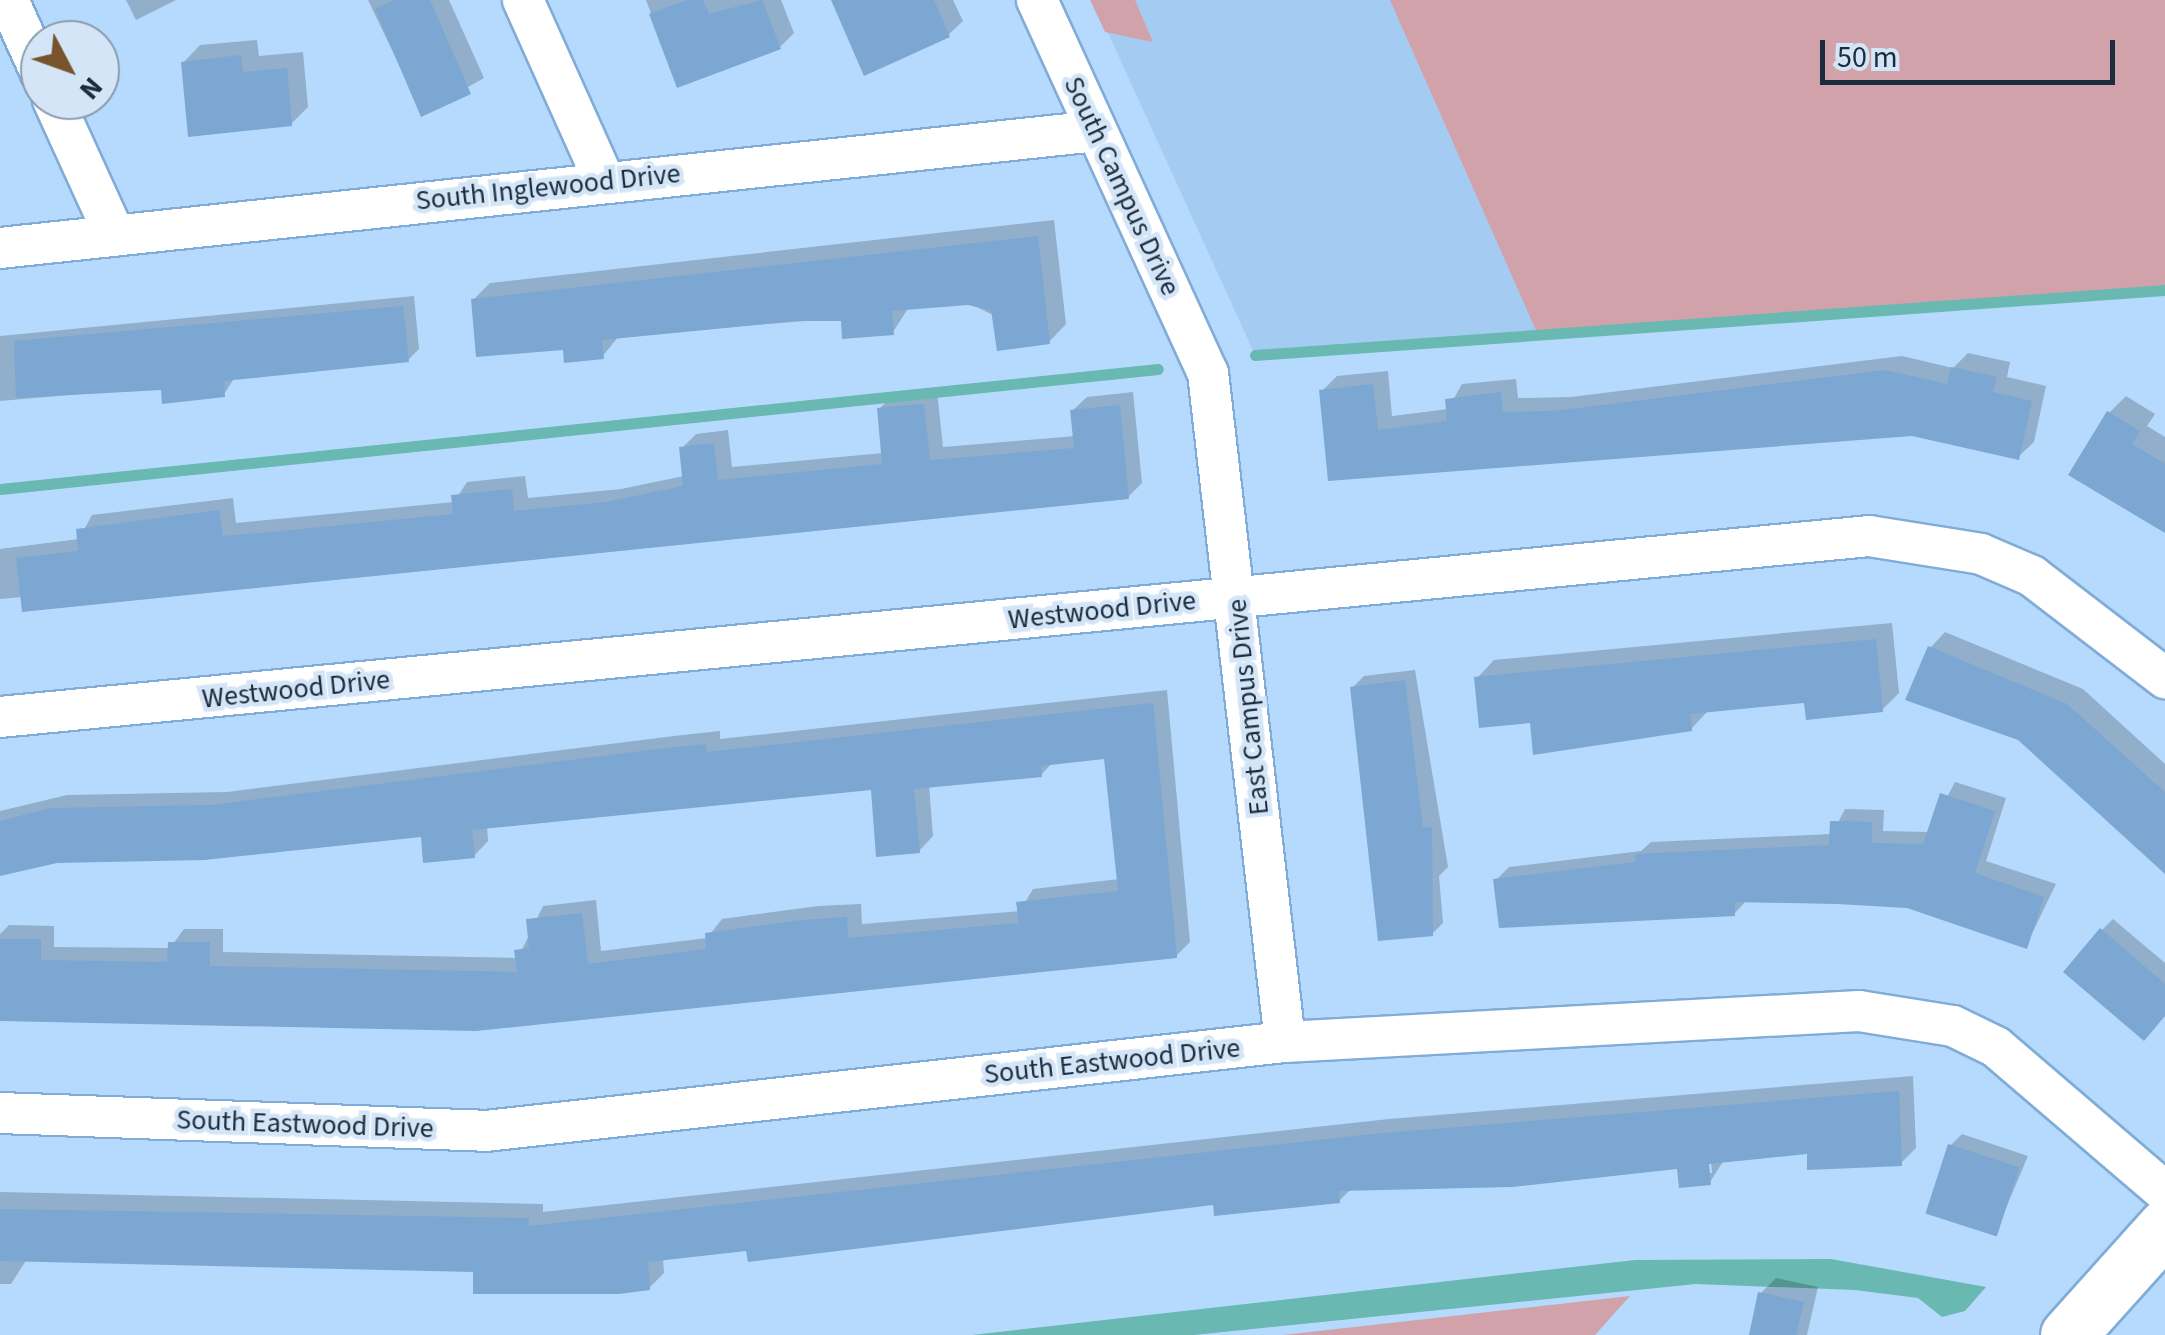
<!DOCTYPE html>
<style>
body{margin:0}
#map{position:relative;width:2165px;height:1335px;overflow:hidden;background:#b6dafe;font-family:"Source Sans 3",sans-serif}
div>[style]{position:absolute}
.built>*{inset:0;background:#a4ccf3}
.green>*{inset:0;background:#d1a2a9}
.water>*{inset:0;background:#69b9b2}
.shadow>*{inset:0;background:#0003}
.stream>*{height:11px;margin:-5.5px;padding:0 5.5px;transform-origin:5.5px;border-radius:5.5px;background:#69b9b2}
.building>*{inset:0;background:#7ba7d2;transform-origin:0 0}
.roads{filter:drop-shadow(2px 0 #80acd7) drop-shadow(-2px 0 #80acd7) drop-shadow(0 2px #80acd7) drop-shadow(0 -2px #80acd7)}
.street>*{height:40px;margin:-20px;padding:0 20px;transform-origin:20px;border-radius:20px;background:#fff}
.primary>*{height:55px;margin:-27.5px;padding:0 27.5px;transform-origin:27.5px;border-radius:27.5px;background:#fff}
span{translate:-50% -50%;white-space:nowrap;text-align:center;line-height:1.15;-webkit-text-stroke:9px #d3e5f7;paint-order:stroke}
.street-label{font-size:28px;color:#1a2c3d}
.north{position:absolute;left:20px;top:20px;width:100px;height:100px;box-sizing:border-box;background:#d3e5f7;border:2px solid #899bad;border-radius:50%;rotate:131deg;font-size:28px;font-weight:700;line-height:40px;text-align:center;color:#1a2c3d}
.north::after{content:'';display:block;margin:auto;width:35px;height:45px;background:#77542c;clip-path:polygon(50% 0,100% 100%,50% 72%,0 100%)}
.scale{position:absolute;left:1820px;top:40px;width:295px;height:45px;box-sizing:border-box;border:5px solid #1a2c3d;border-top:0;padding-left:12px;font-size:30px;line-height:35px;white-space:nowrap;color:#1a2c3d;-webkit-text-stroke:8px #d3e5f7;paint-order:stroke}
</style>
<div id="map">
<div class="built">
<div style="clip-path:polygon(1093px 0,2165px 0,2165px 290px,1255px 355px)"></div>
</div>
<div class="green">
<div style="clip-path:polygon(1090px 0,1135px 0,1153px 42px,1105px 32px)"></div>
<div style="clip-path:polygon(1390px 0,2165px 0,2165px 290px,1538px 335px)"></div>
<div style="clip-path:polygon(1630px 1296px,1595px 1335px,1283px 1335px)"></div>
</div>
<div class="water">
<div style="clip-path:polygon(1831px 1259px,1986px 1287px,1965px 1311px,1942px 1317px,1918px 1298px,1855px 1290px,1696px 1284px,1194px 1335px,972px 1335px,1635px 1260px)"></div>
</div>
<div class="shadow">
<div style="clip-path:polygon(126px 0,176px 0,136px 20px)"></div>
<div style="clip-path:polygon(368px 0,449px 0,484px 78px,422px 113px)"></div>
<div style="clip-path:polygon(646px 0,781px 0,794px 33px,780px 47px,678px 85px)"></div>
<div style="clip-path:polygon(845px 0,953px 0,963px 21px,948px 35px)"></div>
<div style="clip-path:polygon(257px 40px,259px 56px,303px 52px,308px 107px,291px 124px,183px 63px,200px 45px)"></div>
<div style="clip-path:polygon(1054px 220px,1066px 324px,1049px 342px,968px 303px,909px 307px,893px 332px,843px 318px,619px 336px,602px 357px,473px 300px,490px 283px)"></div>
<div style="clip-path:polygon(414px 296px,419px 349px,408px 360px,235px 377px,224px 394px,163px 387px,0 401px,0 336px)"></div>
<div style="clip-path:polygon(1968px 353px,2010px 362px,2007px 377px,2046px 386px,2034px 442px,2018px 457px,1912px 433px,1330px 479px,1322px 391px,1337px 376px,1388px 371px,1392px 416px,1448px 409px,1462px 384px,1516px 379px,1518px 398px,1571px 397px,1902px 356px,1953px 368px)"></div>
<div style="clip-path:polygon(937px 391px,943px 447px,1075px 436px,1072px 411px,1087px 397px,1133px 392px,1142px 483px,1128px 497px,0 599px,0 549px,79px 539px,92px 515px,233px 498px,236px 523px,454px 502px,467px 482px,525px 476px,528px 498px,621px 489px,684px 476px,682px 448px,696px 434px,728px 430px,732px 467px,883px 453px,879px 409px,893px 395px)"></div>
<div style="clip-path:polygon(2126px 396px,2155px 414px,2147px 426px,2165px 437px,2165px 530px,2109px 413px)"></div>
<div style="clip-path:polygon(1892px 623px,1899px 693px,1882px 710px,1806px 700px,1708px 711px,1691px 729px,1532px 721px,1477px 678px,1494px 660px)"></div>
<div style="clip-path:polygon(1945px 632px,2083px 689px,2165px 764px,2165px 868px,1930px 648px)"></div>
<div style="clip-path:polygon(1415px 670px,1448px 867px,1439px 876px,1443px 923px,1432px 934px,1353px 687px,1364px 676px)"></div>
<div style="clip-path:polygon(1167px 690px,1190px 942px,1176px 956px,0 1018px,0 934px,9px 925px,54px 926px,54px 947px,170px 948px,184px 929px,223px 929px,223px 952px,518px 958px,543px 906px,596px 900px,601px 951px,707px 938px,722px 919px,818px 906px,861px 904px,862px 924px,1020px 911px,1033px 889px,1119px 879px,1106px 756px,1053px 762px,1041px 775px,929px 785px,933px 836px,919px 851px,873px 787px,487px 826px,488px 841px,474px 856px,424px 834px,57px 860px,0 874px,0 811px,67px 795px,227px 792px,674px 736px,720px 731px,720px 739px)"></div>
<div style="clip-path:polygon(1955px 782px,2006px 798px,1986px 861px,2056px 884px,2026px 946px,1908px 906px,1747px 900px,1734px 914px,1496px 880px,1509px 867px,1641px 851px,1651px 842px,1832px 834px,1845px 809px,1884px 810px,1883px 831px,1929px 832px)"></div>
<div style="clip-path:polygon(2113px 919px,2165px 963px,2165px 1014px,2102px 930px)"></div>
<div style="clip-path:polygon(evenodd,1913px 1076px,1916px 1148px,1901px 1163px,1809px 1151px,1724px 1160px,1710px 1182px,1679px 1166px,1352px 1188px,1339px 1201px,1215px 1202px,663px 1258px,664px 1273px,649px 1288px,476px 1269px,27px 1259px,11px 1284px,0 1284px,0 1192px,543px 1204px,543px 1212px,1389px 1119px,1913px 1076px,1710px 1151px,1712px 1173px,1707px 1173px,1710px 1151px)"></div>
<div style="clip-path:polygon(1962px 1134px,2028px 1156px,1995px 1234px,1951px 1145px)"></div>
<div style="clip-path:polygon(1776px 1278px,1818px 1287px,1807px 1335px,1751px 1335px,1761px 1293px)"></div>
</div>
<div class="stream">
<div style="left:1255px;top:355px;width:912px;rotate:-4.09deg"></div>
<div style="left:0;top:489px;width:1164px;rotate:-5.92deg"></div>
</div>
<div class="building">
<div style="clip-path:polygon(394px 0,430px 0,471px 94px,421px 117px,375px 9px)"></div>
<div style="clip-path:polygon(687px 0,703px 0,709px 14px,762px 0,781px 49px,677px 88px,649px 14px)"></div>
<div style="clip-path:polygon(831px 0,934px 0,950px 37px,864px 76px)"></div>
<div style="clip-path:polygon(241px 55px,243px 72px,287px 68px,292px 126px,188px 137px,181px 62px)"></div>
<div style="clip-path:polygon(1038px 236px,1050px 344px,997px 351px,991px 310px,968px 305px,892px 311px,894px 335px,842px 339px,841px 321px,796px 321px,602px 340px,604px 359px,564px 363px,563px 350px,476px 357px,471px 299px)"></div>
<div style="clip-path:polygon(403px 306px,409px 362px,224px 381px,225px 397px,162px 404px,161px 390px,16px 398px,14px 341px)"></div>
<div style="clip-path:polygon(1951px 367px,1997px 377px,1993px 392px,2032px 401px,2019px 460px,1912px 436px,1328px 481px,1319px 390px,1373px 384px,1378px 430px,1447px 421px,1445px 399px,1501px 392px,1503px 412px,1554px 411px,1885px 370px,1947px 384px)"></div>
<div style="clip-path:polygon(924px 404px,930px 460px,1074px 448px,1070px 410px,1120px 405px,1129px 499px,22px 612px,16px 558px,78px 551px,76px 529px,219px 510px,223px 536px,271px 532px,453px 514px,451px 495px,512px 489px,514px 511px,606px 502px,683px 486px,679px 447px,714px 443px,718px 480px,882px 464px,877px 408px)"></div>
<div style="clip-path:polygon(2107px 411px,2140px 431px,2132px 444px,2165px 464px,2165px 533px,2068px 475px)"></div>
<div style="clip-path:polygon(1876px 639px,1883px 712px,1806px 720px,1804px 703px,1690px 714px,1692px 731px,1533px 755px,1530px 723px,1479px 728px,1474px 677px)"></div>
<div style="clip-path:polygon(1928px 646px,2067px 704px,2165px 792px,2165px 874px,2018px 740px,1905px 700px)"></div>
<div style="clip-path:polygon(1405px 680px,1423px 828px,1432px 827px,1433px 936px,1378px 941px,1350px 687px)"></div>
<div style="clip-path:polygon(1153px 703px,1177px 958px,476px 1031px,0 1021px,0 939px,41px 939px,41px 960px,167px 962px,168px 942px,210px 942px,210px 966px,517px 972px,514px 950px,529px 948px,526px 919px,582px 913px,588px 964px,706px 949px,705px 933px,802px 920px,847px 917px,848px 938px,1019px 923px,1016px 902px,1118px 891px,1104px 759px,1041px 766px,1042px 777px,914px 789px,920px 853px,876px 857px,871px 790px,472px 830px,475px 858px,423px 863px,421px 837px,204px 860px,57px 863px,0 876px,0 821px,50px 808px,211px 805px,658px 749px,706px 744px,707px 752px)"></div>
<div style="clip-path:polygon(1940px 793px,1995px 811px,1975px 873px,2044px 897px,2027px 949px,1907px 908px,1837px 904px,1735px 902px,1735px 916px,1499px 928px,1493px 879px,1635px 862px,1635px 854px,1829px 845px,1830px 821px,1872px 822px,1872px 843px,1923px 844px)"></div>
<div style="clip-path:polygon(2100px 928px,2165px 984px,2165px 1016px,2144px 1041px,2063px 972px)"></div>
<div style="clip-path:polygon(1899px 1091px,1902px 1166px,1807px 1170px,1807px 1154px,1709px 1164px,1711px 1185px,1679px 1188px,1677px 1169px,1512px 1187px,1339px 1191px,1340px 1203px,1214px 1216px,1213px 1205px,748px 1262px,746px 1251px,648px 1262px,650px 1290px,619px 1294px,473px 1294px,473px 1272px,0 1261px,0 1209px,529px 1218px,529px 1226px,1372px 1134px)"></div>
<div style="left:1948px;top:1144px;width:75px;height:73px;rotate:18deg"></div>
<div style="clip-path:polygon(1758px 1292px,1804px 1302px,1796px 1335px,1749px 1335px)"></div>
</div>
<div class="roads">
<div class="street">
<div style="left:8px;top:0;width:78px;rotate:65.7deg"></div>
<div style="left:523px;top:0;width:197px;rotate:65.8deg"></div>
<div style="left:1037px;top:0;width:410px;rotate:65.4deg"></div>
<div style="left:1208px;top:373px;width:673px;rotate:83.43deg"></div>
<div style="left:53px;top:100px;width:149px;rotate:65.5deg"></div>
<div style="left:0;top:248px;width:1102px;rotate:-6.09deg"></div>
<div style="left:0;top:717px;width:1878px;rotate:-5.53deg"></div>
<div style="left:1869px;top:536px;width:113px;rotate:9.1deg"></div>
<div style="left:1981px;top:554px;width:56px;rotate:23.3deg"></div>
<div style="left:2032px;top:576px;width:168px;rotate:37.5deg"></div>
<div style="left:0;top:1113px;width:486px;rotate:2.1deg"></div>
<div style="left:486px;top:1131px;width:804px;rotate:-6.36deg"></div>
<div style="left:1285px;top:1042px;width:575px;rotate:-3.09deg"></div>
<div style="left:1859px;top:1011px;width:95px;rotate:9.1deg"></div>
<div style="left:1953px;top:1026px;width:48px;rotate:26deg"></div>
<div style="left:1996px;top:1047px;width:223px;rotate:40.6deg"></div>
</div>
<div class="primary">
<div style="left:2068px;top:1335px;width:145px;rotate:-48.1deg"></div>
</div>
</div>
<div class="street-label">
<span style="left:1122px;top:186px;rotate:65deg">South Campus Drive</span>
<span style="left:548px;top:187px;rotate:-6deg">South Inglewood Drive</span>
<span style="left:1102px;top:610px;rotate:-6deg">Westwood Drive</span>
<span style="left:296px;top:689px;rotate:-6deg">Westwood Drive</span>
<span style="left:1248px;top:707px;rotate:-96deg">East Campus Drive</span>
<span style="left:1112px;top:1061px;rotate:-6deg">South Eastwood Drive</span>
<span style="left:305px;top:1124px;rotate:2deg">South Eastwood Drive</span>
</div>
<div class="north">N</div>
<div class="scale">50 m</div>
</div>
